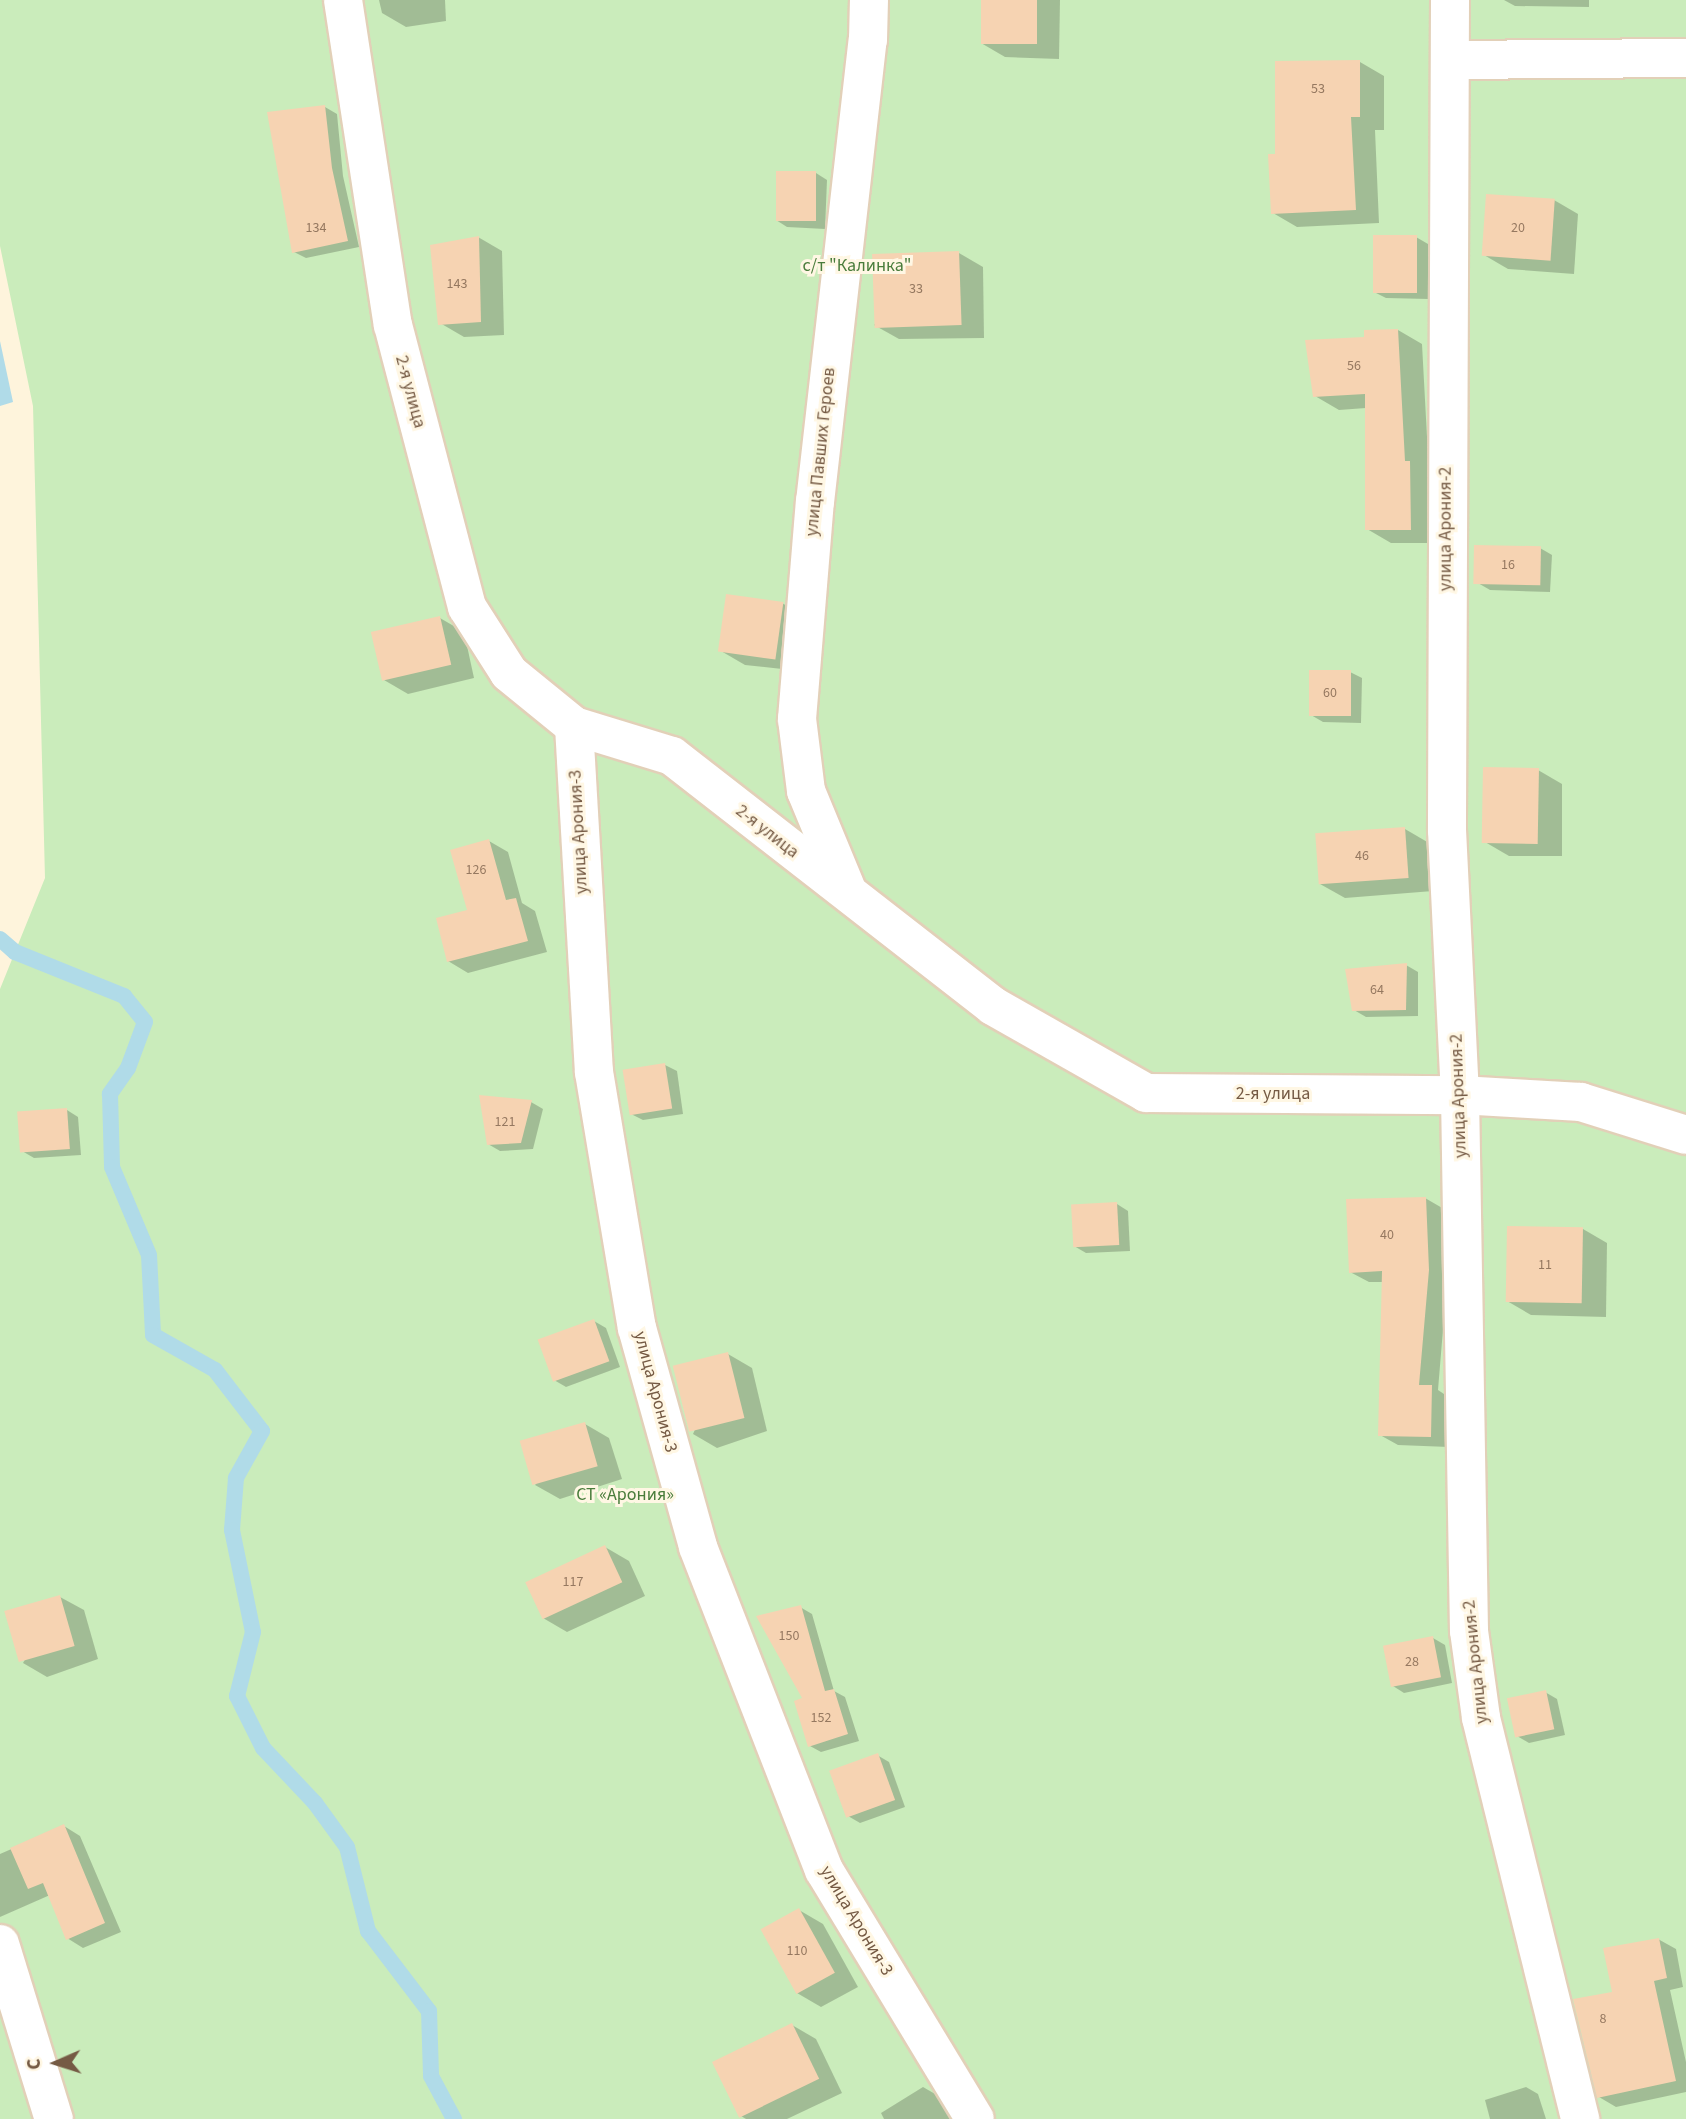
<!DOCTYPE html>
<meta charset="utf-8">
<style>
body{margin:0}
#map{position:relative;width:1686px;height:2119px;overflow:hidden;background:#fef4dc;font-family:"Source Sans 3",sans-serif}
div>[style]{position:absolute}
.green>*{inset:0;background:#caecbb}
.water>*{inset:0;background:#b0dbe8}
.shadow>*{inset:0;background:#0003}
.stream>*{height:16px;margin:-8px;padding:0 8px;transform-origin:8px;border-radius:8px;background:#b0dbe8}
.building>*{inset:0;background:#f6d3b2;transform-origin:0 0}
.roads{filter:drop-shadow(2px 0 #e2d0b8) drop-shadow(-2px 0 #e2d0b8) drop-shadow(0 2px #e2d0b8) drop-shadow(0 -2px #e2d0b8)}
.street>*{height:38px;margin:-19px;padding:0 19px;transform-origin:19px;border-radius:19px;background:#fff}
span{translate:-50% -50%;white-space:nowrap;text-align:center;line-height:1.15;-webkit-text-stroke:6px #fff7e4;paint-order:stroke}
.number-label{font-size:14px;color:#957860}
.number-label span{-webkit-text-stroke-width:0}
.park-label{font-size:18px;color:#497c3b}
.street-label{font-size:18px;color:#755a44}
.north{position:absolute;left:21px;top:2028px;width:70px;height:70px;-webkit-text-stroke:5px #fff7e4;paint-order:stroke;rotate:267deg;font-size:19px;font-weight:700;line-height:28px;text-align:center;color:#755a44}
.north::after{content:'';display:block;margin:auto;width:24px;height:32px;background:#755a44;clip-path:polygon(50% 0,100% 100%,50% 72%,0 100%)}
</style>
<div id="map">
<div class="green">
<div style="clip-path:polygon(0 0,1686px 0,1686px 2119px,0 2119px,0 989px,45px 878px,33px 406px,0 246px)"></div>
</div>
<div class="water">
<div style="clip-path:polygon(0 341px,13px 402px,0 406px)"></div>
</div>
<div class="shadow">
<div style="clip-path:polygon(379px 0,445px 0,446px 21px,406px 27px,382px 13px)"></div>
<div style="clip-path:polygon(983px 0,1060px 0,1059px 59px,1005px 57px,981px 43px)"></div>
<div style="clip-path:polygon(1504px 0,1589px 0,1589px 7px,1515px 6px)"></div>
<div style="clip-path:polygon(1360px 62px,1384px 76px,1384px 130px,1375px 130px,1379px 223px,1297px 227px,1273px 213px,1277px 155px)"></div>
<div style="clip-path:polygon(325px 107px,337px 114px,343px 176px,359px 247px,306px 258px,294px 252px)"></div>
<div style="clip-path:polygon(816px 173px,827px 180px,825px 229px,787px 227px,776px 220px)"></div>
<div style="clip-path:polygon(1554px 200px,1578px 214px,1574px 274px,1508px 269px,1484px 255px)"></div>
<div style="clip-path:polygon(478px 237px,502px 251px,504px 335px,464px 337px,440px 323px)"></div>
<div style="clip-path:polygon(1416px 237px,1428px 244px,1428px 299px,1386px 298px,1374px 292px)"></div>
<div style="clip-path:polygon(959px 253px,983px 267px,984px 338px,899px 339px,874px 325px)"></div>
<div style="clip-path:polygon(1398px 330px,1422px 344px,1429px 474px,1434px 477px,1434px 543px,1391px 543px,1367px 529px,1366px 408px,1339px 410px,1315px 396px,1366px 338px)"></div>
<div style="clip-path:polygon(1540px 548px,1552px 555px,1550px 592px,1490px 590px,1478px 583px)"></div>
<div style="clip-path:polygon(782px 603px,806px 617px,800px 671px,745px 665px,721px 651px)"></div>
<div style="clip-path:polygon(440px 618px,464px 632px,474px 678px,408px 694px,384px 680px)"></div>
<div style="clip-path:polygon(1350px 672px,1362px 678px,1361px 723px,1323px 722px,1311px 715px)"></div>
<div style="clip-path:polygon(1538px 770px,1562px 784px,1562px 856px,1509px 856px,1485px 842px)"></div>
<div style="clip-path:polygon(1405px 829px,1429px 843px,1433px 891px,1345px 898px,1320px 884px)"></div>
<div style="clip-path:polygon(489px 841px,508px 852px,522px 903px,535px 911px,547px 952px,468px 973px,448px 961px,469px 911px)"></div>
<div style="clip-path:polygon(1406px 965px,1418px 972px,1418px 1016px,1366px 1017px,1354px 1010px)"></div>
<div style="clip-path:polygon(665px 1065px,677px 1071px,683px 1114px,643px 1120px,631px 1114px)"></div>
<div style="clip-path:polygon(531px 1102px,543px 1109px,533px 1149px,500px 1151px,488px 1144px)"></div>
<div style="clip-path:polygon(67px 1110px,78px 1117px,81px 1155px,34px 1158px,22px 1151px)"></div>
<div style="clip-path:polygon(1425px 1198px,1444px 1209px,1447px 1281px,1438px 1390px,1450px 1398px,1449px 1447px,1398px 1445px,1380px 1435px,1384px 1282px,1369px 1282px,1350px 1272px)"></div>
<div style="clip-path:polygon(1117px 1204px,1128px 1211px,1130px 1251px,1086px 1253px,1074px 1246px)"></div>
<div style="clip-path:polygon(1509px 1228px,1583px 1229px,1607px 1243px,1606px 1317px,1531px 1315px,1507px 1301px)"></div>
<div style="clip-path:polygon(594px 1321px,606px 1328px,620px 1367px,566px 1387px,554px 1380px)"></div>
<div style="clip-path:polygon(728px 1354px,752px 1368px,767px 1431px,717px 1448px,693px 1434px)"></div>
<div style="clip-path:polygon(585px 1424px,609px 1438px,622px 1479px,560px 1499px,535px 1485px)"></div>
<div style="clip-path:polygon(605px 1547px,629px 1561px,645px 1596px,567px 1632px,543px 1618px)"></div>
<div style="clip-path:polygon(60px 1597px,84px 1610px,98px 1659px,47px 1677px,23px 1663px)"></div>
<div style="clip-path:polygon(800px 1607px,812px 1614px,834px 1691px,845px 1697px,859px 1741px,821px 1752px,810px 1746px)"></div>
<div style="clip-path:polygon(1433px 1638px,1445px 1645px,1452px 1683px,1404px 1693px,1393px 1686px)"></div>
<div style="clip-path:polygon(1545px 1692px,1557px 1699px,1565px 1735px,1529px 1743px,1517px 1736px)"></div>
<div style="clip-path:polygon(877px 1755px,889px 1762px,905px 1807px,860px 1823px,848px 1816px)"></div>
<div style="clip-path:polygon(64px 1826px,80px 1836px,121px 1932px,83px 1948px,67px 1938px,50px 1895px,0 1917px,0 1854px)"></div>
<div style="clip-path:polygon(799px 1910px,823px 1924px,858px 1987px,821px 2007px,797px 1993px)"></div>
<div style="clip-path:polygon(1658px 1939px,1676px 1949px,1683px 1987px,1670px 1990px,1686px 2062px,1686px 2092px,1616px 2107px,1599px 2097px,1614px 1994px)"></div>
<div style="clip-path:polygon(792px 2025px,816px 2039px,842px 2093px,787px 2119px,746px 2119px,741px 2116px)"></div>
<div style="clip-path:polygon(923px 2087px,942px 2098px,955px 2119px,884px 2119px,881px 2113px)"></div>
<div style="clip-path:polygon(1526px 2087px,1538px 2094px,1546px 2119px,1490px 2119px,1485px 2100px)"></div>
</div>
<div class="stream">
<div style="left:0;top:939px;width:20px;rotate:41deg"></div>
<div style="left:15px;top:952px;width:118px;rotate:22deg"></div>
<div style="left:124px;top:996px;width:33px;rotate:51deg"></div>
<div style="left:145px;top:1022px;width:49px;rotate:110.3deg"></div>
<div style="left:128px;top:1068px;width:32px;rotate:125deg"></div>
<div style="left:110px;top:1094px;width:73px;rotate:88.4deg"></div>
<div style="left:112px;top:1167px;width:95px;rotate:67.2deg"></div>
<div style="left:149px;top:1255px;width:80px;rotate:87.1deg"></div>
<div style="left:153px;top:1335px;width:71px;rotate:29.4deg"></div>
<div style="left:215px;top:1370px;width:77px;rotate:52.4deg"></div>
<div style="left:262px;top:1431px;width:54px;rotate:119deg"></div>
<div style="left:236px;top:1478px;width:52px;rotate:94.4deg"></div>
<div style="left:232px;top:1530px;width:104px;rotate:78.4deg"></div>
<div style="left:253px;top:1632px;width:66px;rotate:104deg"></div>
<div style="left:237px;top:1696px;width:58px;rotate:63.4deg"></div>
<div style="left:263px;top:1748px;width:76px;rotate:46.6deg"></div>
<div style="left:315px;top:1803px;width:54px;rotate:54deg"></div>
<div style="left:347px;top:1847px;width:87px;rotate:76deg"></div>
<div style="left:368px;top:1931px;width:101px;rotate:52.7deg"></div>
<div style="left:429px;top:2011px;width:65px;rotate:88.2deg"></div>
<div style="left:431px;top:2076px;width:49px;rotate:61.9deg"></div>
</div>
<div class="building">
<div style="left:981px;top:0;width:56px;height:44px"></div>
<div style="clip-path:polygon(1360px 60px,1360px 117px,1351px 117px,1356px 210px,1271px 214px,1268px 154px,1275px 154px,1275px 61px)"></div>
<div style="clip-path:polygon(325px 105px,332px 168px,348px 241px,292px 253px,267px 112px)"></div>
<div style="left:776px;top:171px;width:40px;height:50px"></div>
<div style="left:1486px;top:194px;width:69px;height:62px;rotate:4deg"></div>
<div style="left:1373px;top:235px;width:44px;height:58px"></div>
<div style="clip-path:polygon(479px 236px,481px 322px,438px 325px,430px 245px)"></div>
<div style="left:959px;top:251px;width:74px;height:87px;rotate:88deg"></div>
<div style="clip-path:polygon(1398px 329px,1405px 461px,1410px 461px,1411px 530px,1365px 530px,1365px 394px,1313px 397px,1305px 340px,1364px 337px,1364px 330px)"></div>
<div style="left:1474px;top:545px;width:67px;height:39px;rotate:1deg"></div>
<div style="left:726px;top:594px;width:58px;height:58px;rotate:8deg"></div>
<div style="left:440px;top:616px;width:50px;height:71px;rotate:77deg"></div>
<div style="left:1309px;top:670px;width:42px;height:46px"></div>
<div style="left:1483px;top:767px;width:56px;height:76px;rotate:1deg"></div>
<div style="left:1405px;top:827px;width:51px;height:90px;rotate:86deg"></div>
<div style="clip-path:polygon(489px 839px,506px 900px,516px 898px,528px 941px,447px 962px,436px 918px,467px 910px,450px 850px)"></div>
<div style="clip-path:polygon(1407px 963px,1406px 1010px,1352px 1011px,1345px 969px)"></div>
<div style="left:665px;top:1063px;width:46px;height:43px;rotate:81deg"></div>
<div style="clip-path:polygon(479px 1095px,532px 1100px,521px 1143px,487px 1145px)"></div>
<div style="left:67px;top:1108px;width:41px;height:50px;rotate:86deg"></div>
<div style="clip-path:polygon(1426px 1197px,1429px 1270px,1419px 1385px,1432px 1385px,1431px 1437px,1378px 1436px,1382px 1271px,1349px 1273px,1346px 1199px)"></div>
<div style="left:1117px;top:1202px;width:43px;height:46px;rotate:87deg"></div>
<div style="left:1507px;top:1226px;width:76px;height:76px;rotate:1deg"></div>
<div style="left:594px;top:1319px;width:45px;height:60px;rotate:70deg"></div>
<div style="left:728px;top:1352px;width:68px;height:57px;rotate:76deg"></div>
<div style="left:585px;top:1422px;width:46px;height:68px;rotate:74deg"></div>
<div style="left:605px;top:1545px;width:41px;height:88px;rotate:65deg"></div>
<div style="left:60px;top:1595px;width:53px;height:58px;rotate:74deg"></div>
<div style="clip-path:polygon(801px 1605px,825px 1691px,834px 1689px,848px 1734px,808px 1747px,794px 1701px,802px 1698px,756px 1616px)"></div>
<div style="left:1433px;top:1636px;width:42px;height:51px;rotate:79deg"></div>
<div style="left:1546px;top:1690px;width:40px;height:40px;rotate:78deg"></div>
<div style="left:878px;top:1753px;width:50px;height:52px;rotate:70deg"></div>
<div style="clip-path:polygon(64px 1824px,105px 1923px,66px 1940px,43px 1883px,28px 1889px,10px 1848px)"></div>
<div style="left:799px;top:1908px;width:74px;height:44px;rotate:61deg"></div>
<div style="clip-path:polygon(1659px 1938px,1667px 1978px,1654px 1981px,1676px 2081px,1597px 2098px,1573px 1999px,1612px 1992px,1603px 1948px)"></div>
<div style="left:792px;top:2023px;width:62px;height:89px;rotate:64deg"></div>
</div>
<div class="roads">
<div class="street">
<div style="left:343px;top:0;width:329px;rotate:81.3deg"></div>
<div style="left:393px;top:325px;width:292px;rotate:75.3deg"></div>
<div style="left:467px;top:607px;width:78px;rotate:57.5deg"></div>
<div style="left:509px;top:673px;width:84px;rotate:39.2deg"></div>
<div style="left:574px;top:726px;width:102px;rotate:17deg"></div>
<div style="left:672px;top:756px;width:407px;rotate:37.9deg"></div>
<div style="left:993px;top:1006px;width:176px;rotate:29.6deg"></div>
<div style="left:1146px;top:1093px;width:314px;rotate:0.4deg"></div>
<div style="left:1460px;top:1095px;width:121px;rotate:3.3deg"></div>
<div style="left:1581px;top:1102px;width:110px;rotate:17.4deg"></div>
<div style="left:1450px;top:0;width:830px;rotate:90.21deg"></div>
<div style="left:1447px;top:830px;width:265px;rotate:87.2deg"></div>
<div style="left:1460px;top:1095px;width:536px;rotate:89.04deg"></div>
<div style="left:1469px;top:1631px;width:88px;rotate:82.1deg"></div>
<div style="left:1481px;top:1718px;width:413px;rotate:76.1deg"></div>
<div style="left:1451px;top:60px;width:235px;rotate:-0.5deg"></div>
<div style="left:574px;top:726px;width:347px;rotate:86.7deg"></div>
<div style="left:594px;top:1072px;width:260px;rotate:80.5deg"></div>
<div style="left:637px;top:1328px;width:227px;rotate:74.4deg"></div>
<div style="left:698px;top:1547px;width:347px;rotate:68.7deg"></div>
<div style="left:824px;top:1870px;width:291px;rotate:58.8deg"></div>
<div style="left:847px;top:890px;width:107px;rotate:-112.5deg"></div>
<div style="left:806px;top:791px;width:73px;rotate:-97.1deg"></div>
<div style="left:797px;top:719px;width:218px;rotate:-85.3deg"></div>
<div style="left:815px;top:502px;width:465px;rotate:-83.5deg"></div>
<div style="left:868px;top:40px;width:40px;rotate:-88.6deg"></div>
<div style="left:0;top:1944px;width:183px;rotate:72.9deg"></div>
</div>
</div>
<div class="number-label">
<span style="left:1318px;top:89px">53</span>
<span style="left:316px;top:228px">134</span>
<span style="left:1518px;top:228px">20</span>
<span style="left:457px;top:284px">143</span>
<span style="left:916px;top:289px">33</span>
<span style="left:1354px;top:366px">56</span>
<span style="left:1508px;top:565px">16</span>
<span style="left:1330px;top:693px">60</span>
<span style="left:1362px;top:856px">46</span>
<span style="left:476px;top:870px">126</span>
<span style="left:1377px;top:990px">64</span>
<span style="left:505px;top:1122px">121</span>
<span style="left:1387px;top:1235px">40</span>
<span style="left:1545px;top:1265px">11</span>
<span style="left:573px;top:1582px">117</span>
<span style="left:789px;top:1636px">150</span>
<span style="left:1412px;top:1662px">28</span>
<span style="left:821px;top:1718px">152</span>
<span style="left:797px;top:1951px">110</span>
<span style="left:1603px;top:2019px">8</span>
</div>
<div class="park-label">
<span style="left:857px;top:266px">с/т "Калинка"</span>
<span style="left:625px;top:1495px">СТ «Арония»</span>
</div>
<div class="street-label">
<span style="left:410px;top:392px;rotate:75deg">2-я улица</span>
<span style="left:821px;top:452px;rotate:-84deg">улица Павших Героев</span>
<span style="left:1446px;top:529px;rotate:-90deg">улица Арония-2</span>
<span style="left:579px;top:832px;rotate:-93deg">улица Арония-3</span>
<span style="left:767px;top:832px;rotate:38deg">2-я улица</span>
<span style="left:1273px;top:1094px">2-я улица</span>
<span style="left:1459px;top:1096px;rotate:-92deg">улица Арония-2</span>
<span style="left:655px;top:1392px;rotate:75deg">улица Арония-3</span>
<span style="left:1476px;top:1662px;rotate:-96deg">улица Арония-2</span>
<span style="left:856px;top:1921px;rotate:59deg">улица Арония-3</span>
</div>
<div class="north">С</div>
</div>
